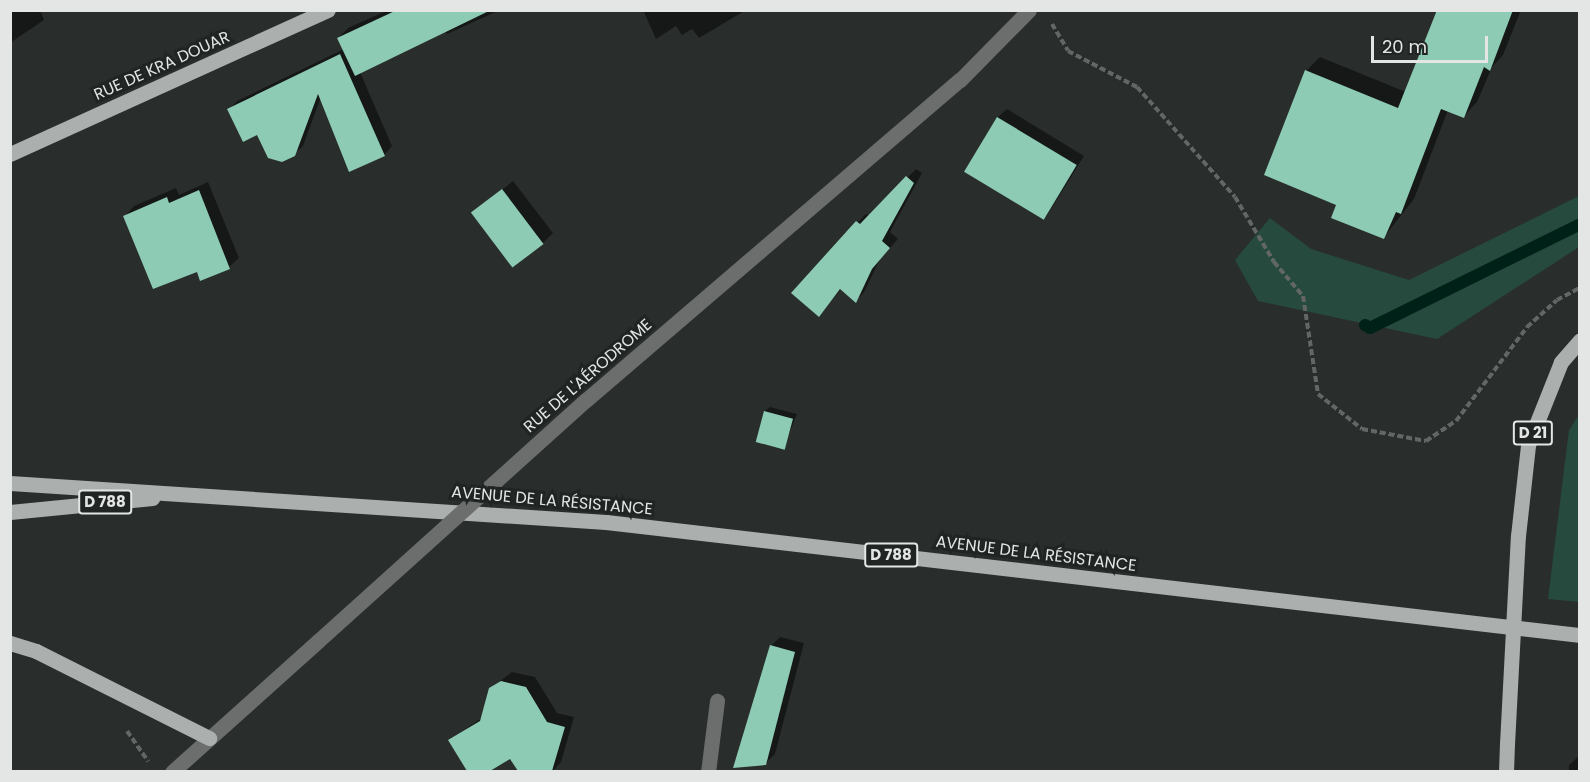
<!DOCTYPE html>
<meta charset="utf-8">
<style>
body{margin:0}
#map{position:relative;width:1590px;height:782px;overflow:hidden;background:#292e2c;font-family:Poppins,sans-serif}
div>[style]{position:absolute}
.green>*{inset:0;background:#264a3e}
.shadow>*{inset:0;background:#0007}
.stream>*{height:12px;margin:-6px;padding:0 6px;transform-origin:6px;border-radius:6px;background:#002117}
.building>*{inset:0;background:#8dcbb4;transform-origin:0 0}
.path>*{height:4px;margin-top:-2px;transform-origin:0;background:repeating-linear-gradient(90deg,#626665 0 6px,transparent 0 9px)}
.minor>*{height:15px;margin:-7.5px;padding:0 7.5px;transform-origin:7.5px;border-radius:7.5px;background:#6c6e6d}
.major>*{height:15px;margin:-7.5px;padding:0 7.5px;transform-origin:7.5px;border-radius:7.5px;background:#abb0ae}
.minor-bridge>*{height:15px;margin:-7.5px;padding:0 7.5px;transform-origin:7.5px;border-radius:7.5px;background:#6c6e6d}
.major-bridge>*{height:15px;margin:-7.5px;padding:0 7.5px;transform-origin:7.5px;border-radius:7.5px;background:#abb0ae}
span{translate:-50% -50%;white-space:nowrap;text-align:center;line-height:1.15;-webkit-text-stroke:6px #202422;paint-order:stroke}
.shield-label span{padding:2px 4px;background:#202422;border:2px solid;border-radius:4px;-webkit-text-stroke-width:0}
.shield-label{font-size:15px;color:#e3e6e5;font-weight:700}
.street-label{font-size:16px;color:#e3e6e5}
.frame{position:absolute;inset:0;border:12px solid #e3e6e5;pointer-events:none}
.scale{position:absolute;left:1371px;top:36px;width:117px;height:27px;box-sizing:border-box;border:3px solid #e3e6e5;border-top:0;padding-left:8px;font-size:18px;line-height:21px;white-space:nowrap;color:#e3e6e5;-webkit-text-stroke:4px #202422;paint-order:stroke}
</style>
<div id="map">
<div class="green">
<div style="clip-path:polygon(1579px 196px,1579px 247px,1437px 339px,1258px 301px,1235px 260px,1270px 218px,1311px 249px,1409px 280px)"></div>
<div style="clip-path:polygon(1579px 415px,1579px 602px,1548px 599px,1569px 430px)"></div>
</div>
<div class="shadow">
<div style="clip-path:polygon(10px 10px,40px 10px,44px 20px,10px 43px)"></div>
<div style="clip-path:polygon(388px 10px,500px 10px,447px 34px,445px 31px,360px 72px,392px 146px,384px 155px,321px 97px,303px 146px,294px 154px,229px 110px,237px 101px,344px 49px,338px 38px,348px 28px)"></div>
<div style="clip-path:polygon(643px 10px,746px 10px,699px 38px,692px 29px,682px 35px,676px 26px,656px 39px)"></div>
<div style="clip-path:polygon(1438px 10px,1521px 10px,1503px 55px,1492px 67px,1477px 102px,1464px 116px,1448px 110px,1414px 199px,1384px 237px,1338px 204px,1306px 71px,1320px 57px,1406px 92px)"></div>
<div style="clip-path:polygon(1007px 109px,1084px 156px,1046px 217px,970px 174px,998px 117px)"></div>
<div style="clip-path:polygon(916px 169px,922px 173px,890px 232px,898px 239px,880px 259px,864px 292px,856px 301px,842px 288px,819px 315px,858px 222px,866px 214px,870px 216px)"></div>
<div style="clip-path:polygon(513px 181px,553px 233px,543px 243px,483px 205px)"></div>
<div style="clip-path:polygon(208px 182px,239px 258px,229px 267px,197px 270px,125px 216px,134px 206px,176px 188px,179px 195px)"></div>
<div style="clip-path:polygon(770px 407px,797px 414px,783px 449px,765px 411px)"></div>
<div style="clip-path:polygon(780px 637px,804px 643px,775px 754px,766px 763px,771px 646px)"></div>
<div style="clip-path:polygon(512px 672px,535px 677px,557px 713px,574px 717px,561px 762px,552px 772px,519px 772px,511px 757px,487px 772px,468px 772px,450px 740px,483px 717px,491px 688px)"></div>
<div style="clip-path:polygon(1580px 755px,1580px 772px,1569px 772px,1569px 765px)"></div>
</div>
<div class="stream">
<div style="left:1365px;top:325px;width:6px;rotate:31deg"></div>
<div style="left:1370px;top:328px;width:234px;rotate:-26.3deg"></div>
</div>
<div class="building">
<div style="clip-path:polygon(397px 10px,491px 10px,355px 76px,337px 38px)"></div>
<div style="clip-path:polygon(1437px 10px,1513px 10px,1490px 71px,1484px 67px,1464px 118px,1441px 109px,1401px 214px,1396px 212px,1384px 239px,1331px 218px,1336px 205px,1264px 175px,1305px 70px,1398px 108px)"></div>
<div style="clip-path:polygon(340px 54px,385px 156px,349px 172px,318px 94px,295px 156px,282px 162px,268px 158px,257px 135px,243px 142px,227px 109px)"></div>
<div style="left:997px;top:117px;width:93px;height:64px;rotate:31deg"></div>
<div style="clip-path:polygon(906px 176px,914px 183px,882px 241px,890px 248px,872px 269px,856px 303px,840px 289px,819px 317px,791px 293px,856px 221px,860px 224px)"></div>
<div style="left:502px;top:189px;width:69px;height:39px;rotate:53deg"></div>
<div style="clip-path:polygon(199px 190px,230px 269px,200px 281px,197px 272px,153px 289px,123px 216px,167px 197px,169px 203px)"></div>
<div style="left:764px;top:411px;width:30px;height:32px;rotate:15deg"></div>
<div style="clip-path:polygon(770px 645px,795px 652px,766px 765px,733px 768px)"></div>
<div style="clip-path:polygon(501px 681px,526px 687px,547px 722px,565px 727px,552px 771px,518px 771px,510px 759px,490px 771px,467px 771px,448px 740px,480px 721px,489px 688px)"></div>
</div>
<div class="path">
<div style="left:1052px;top:24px;width:31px;rotate:59deg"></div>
<div style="left:1068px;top:51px;width:78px;rotate:27.6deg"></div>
<div style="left:1137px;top:87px;width:147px;rotate:48.3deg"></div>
<div style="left:1235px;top:197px;width:76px;rotate:59deg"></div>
<div style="left:1274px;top:262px;width:45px;rotate:49.5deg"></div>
<div style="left:1303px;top:296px;width:99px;rotate:81.3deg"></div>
<div style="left:1318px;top:394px;width:56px;rotate:38.5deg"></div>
<div style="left:1362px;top:429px;width:65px;rotate:10.6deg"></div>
<div style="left:1426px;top:441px;width:36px;rotate:-34deg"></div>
<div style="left:1456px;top:421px;width:118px;rotate:-52.9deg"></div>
<div style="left:1527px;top:327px;width:40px;rotate:-42deg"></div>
<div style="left:1557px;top:300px;width:26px;rotate:-28deg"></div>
<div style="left:127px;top:731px;width:37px;rotate:55deg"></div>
</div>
<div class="minor">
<div style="left:586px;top:400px;width:492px;rotate:-40.6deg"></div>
<div style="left:960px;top:80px;width:98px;rotate:-45.4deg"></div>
<div style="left:172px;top:772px;width:196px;rotate:-41.9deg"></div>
<div style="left:708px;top:772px;width:72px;rotate:-82.8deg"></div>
</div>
<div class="major">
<div style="left:10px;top:154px;width:349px;rotate:-24.4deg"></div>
<div style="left:10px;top:483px;width:597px;rotate:3.74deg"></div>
<div style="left:606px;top:522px;width:981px;rotate:6.62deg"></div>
<div style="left:10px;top:512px;width:143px;rotate:-5.6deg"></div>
<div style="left:1518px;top:536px;width:92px;rotate:-83.7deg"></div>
<div style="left:1528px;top:445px;width:89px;rotate:-68.3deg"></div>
<div style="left:1561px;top:362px;width:29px;rotate:-49deg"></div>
<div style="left:10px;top:643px;width:27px;rotate:17deg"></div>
<div style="left:36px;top:651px;width:194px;rotate:26.7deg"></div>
<div style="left:1506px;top:772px;width:28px;rotate:-88deg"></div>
</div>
<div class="minor-bridge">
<div style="left:318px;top:641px;width:360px;rotate:-42deg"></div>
</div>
<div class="major-bridge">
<div style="left:1507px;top:744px;width:208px;rotate:-87deg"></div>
</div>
<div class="shield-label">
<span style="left:1533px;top:433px">D 21</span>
<span style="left:105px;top:502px">D 788</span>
<span style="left:891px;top:555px">D 788</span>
</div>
<div class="street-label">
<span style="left:162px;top:66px;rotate:-24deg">RUE DE KRA DOUAR</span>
<span style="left:588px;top:376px;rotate:-41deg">RUE DE L'AÉRODROME</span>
<span style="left:552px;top:501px;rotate:5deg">AVENUE DE LA RÉSISTANCE</span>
<span style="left:1036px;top:554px;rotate:7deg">AVENUE DE LA RÉSISTANCE</span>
</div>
<div class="frame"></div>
<div class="scale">20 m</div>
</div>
